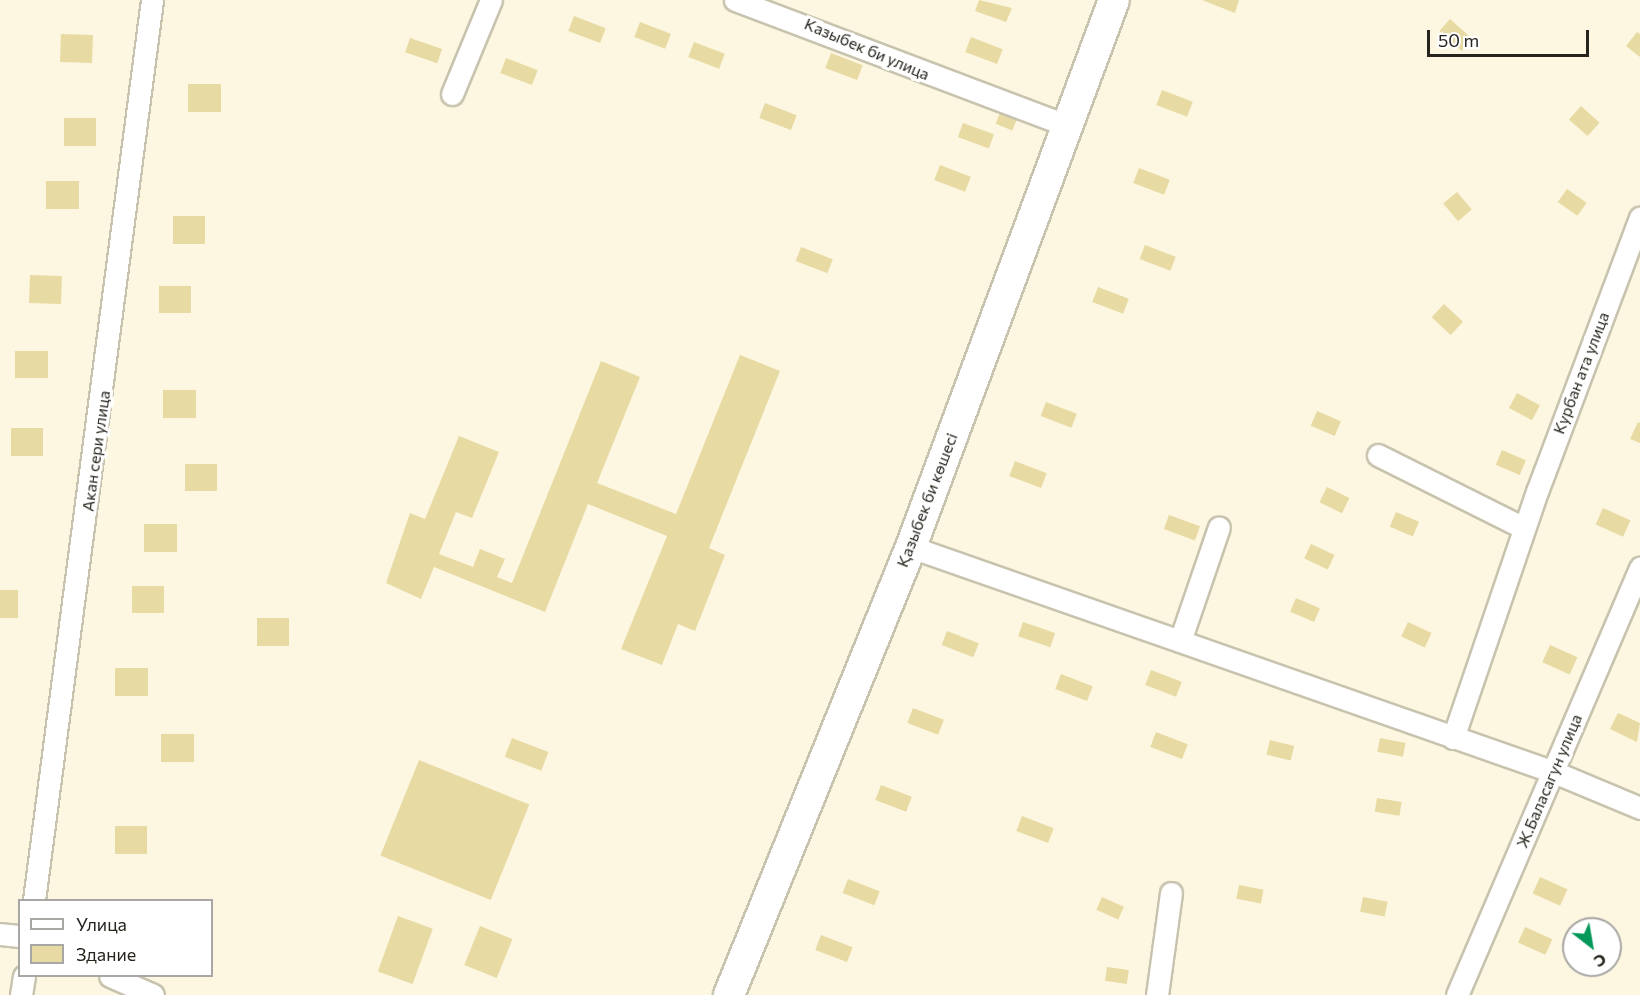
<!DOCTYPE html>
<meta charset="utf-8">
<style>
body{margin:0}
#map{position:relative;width:1640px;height:995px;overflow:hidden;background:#fdf7e1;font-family:Commissioner,sans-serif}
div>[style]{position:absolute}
.building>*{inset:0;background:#e8daa3;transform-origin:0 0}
.roads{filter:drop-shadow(2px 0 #c8c3ae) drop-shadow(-2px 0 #c8c3ae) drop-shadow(0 2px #c8c3ae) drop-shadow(0 -2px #c8c3ae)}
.street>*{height:21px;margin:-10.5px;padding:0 10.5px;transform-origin:10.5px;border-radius:10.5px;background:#fff}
.secondary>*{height:30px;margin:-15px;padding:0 15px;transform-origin:15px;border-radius:15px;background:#fff}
span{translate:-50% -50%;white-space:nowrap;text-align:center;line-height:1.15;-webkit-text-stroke:6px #fff;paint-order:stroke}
.street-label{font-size:16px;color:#26241c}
.legend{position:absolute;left:18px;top:899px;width:195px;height:78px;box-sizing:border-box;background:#fff;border:2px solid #a8a7a4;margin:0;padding:8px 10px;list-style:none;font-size:18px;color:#26241c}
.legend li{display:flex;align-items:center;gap:12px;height:30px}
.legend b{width:30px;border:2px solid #a8a7a4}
.north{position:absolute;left:1562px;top:917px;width:60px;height:60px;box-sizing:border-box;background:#fff;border:2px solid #a8a7a4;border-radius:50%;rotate:149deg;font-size:16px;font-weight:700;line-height:24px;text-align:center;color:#26241c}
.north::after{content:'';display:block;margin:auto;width:21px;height:27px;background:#04985a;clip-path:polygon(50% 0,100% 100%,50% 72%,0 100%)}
.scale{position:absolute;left:1427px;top:30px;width:162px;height:27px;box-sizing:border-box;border:3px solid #26241c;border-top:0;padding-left:8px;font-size:18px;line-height:21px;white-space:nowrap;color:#26241c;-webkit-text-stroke:4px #fff;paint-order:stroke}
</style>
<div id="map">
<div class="building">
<div style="clip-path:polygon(979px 0,1012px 8px,1006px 22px,975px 11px)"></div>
<div style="clip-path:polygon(1202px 0,1239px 0,1235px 13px)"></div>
<div style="left:574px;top:16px;width:34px;height:16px;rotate:21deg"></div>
<div style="left:1450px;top:19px;width:30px;height:16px;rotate:42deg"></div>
<div style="left:640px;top:22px;width:33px;height:16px;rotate:21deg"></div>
<div style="clip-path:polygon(1637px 32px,1640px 34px,1640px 57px,1626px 46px)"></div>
<div style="left:61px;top:34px;width:32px;height:28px;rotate:2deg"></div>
<div style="left:971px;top:37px;width:34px;height:16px;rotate:21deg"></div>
<div style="left:410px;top:38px;width:34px;height:15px;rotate:19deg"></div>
<div style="left:694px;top:42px;width:33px;height:16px;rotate:21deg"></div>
<div style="left:831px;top:53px;width:34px;height:16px;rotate:21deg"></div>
<div style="left:506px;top:58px;width:34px;height:16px;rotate:21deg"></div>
<div style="left:188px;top:84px;width:33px;height:28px"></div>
<div style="left:1162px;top:90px;width:33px;height:16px;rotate:21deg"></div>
<div style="left:765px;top:103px;width:34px;height:16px;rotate:21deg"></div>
<div style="left:1581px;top:106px;width:25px;height:18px;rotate:42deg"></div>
<div style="left:1002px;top:108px;width:18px;height:17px;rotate:22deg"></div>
<div style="left:64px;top:118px;width:32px;height:28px"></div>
<div style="left:963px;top:123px;width:33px;height:15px;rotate:20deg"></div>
<div style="left:940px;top:165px;width:33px;height:16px;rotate:21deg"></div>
<div style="left:1139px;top:168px;width:33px;height:16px;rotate:21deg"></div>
<div style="left:46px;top:181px;width:33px;height:28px"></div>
<div style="left:1567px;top:189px;width:24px;height:16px;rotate:35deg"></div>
<div style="left:1457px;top:192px;width:23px;height:18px;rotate:50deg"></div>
<div style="left:173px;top:216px;width:32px;height:28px"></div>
<div style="left:1145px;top:245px;width:33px;height:15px;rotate:21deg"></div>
<div style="left:801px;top:247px;width:34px;height:15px;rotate:21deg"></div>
<div style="left:30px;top:275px;width:32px;height:28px;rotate:2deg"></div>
<div style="left:159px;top:286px;width:32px;height:27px"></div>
<div style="left:1098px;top:287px;width:33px;height:16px;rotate:21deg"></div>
<div style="left:1444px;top:304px;width:26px;height:18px;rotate:43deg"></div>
<div style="left:15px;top:351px;width:33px;height:27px"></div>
<div style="clip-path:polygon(740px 355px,780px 371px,709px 548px,725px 555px,695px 631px,678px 624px,662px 665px,621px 649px,667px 536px,588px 504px,545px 612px,434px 567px,421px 599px,386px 583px,410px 513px,425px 519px,459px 436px,499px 452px,472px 518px,456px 512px,439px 554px,473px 567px,480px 549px,505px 559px,497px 577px,512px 583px,601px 361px,640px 377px,597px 483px,676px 514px)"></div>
<div style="left:196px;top:390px;width:28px;height:33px;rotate:90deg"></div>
<div style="left:1517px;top:393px;width:26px;height:17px;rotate:28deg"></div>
<div style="left:1046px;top:402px;width:33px;height:15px;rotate:21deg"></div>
<div style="left:1317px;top:411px;width:26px;height:16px;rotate:23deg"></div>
<div style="clip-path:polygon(1638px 422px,1640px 423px,1640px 443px,1630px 439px)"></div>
<div style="left:11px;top:428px;width:32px;height:28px"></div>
<div style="left:1502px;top:450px;width:26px;height:16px;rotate:23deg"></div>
<div style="left:1015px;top:461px;width:34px;height:16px;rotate:21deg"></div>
<div style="left:185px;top:464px;width:32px;height:27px"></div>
<div style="left:1327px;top:487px;width:25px;height:17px;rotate:26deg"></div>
<div style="left:1603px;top:508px;width:30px;height:18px;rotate:24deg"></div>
<div style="left:1396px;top:512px;width:25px;height:16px;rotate:23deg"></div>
<div style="left:1169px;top:515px;width:33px;height:15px;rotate:20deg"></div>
<div style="left:144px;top:524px;width:33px;height:28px"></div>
<div style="left:1311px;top:544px;width:26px;height:16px;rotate:25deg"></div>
<div style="left:132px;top:586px;width:32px;height:27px"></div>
<div style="left:0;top:590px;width:18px;height:28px"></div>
<div style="left:1296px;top:598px;width:26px;height:15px;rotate:23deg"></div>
<div style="left:257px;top:618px;width:32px;height:28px"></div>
<div style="left:1023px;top:622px;width:34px;height:15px;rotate:19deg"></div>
<div style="left:1408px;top:622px;width:26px;height:16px;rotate:25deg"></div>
<div style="left:947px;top:631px;width:34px;height:15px;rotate:21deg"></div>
<div style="left:1550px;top:645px;width:30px;height:19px;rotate:24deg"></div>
<div style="left:115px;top:668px;width:33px;height:28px"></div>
<div style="left:1151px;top:670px;width:33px;height:16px;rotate:21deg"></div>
<div style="left:1061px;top:674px;width:34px;height:16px;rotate:21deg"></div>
<div style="left:913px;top:708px;width:33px;height:16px;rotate:21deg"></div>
<div style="clip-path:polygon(1618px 713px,1640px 723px,1637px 742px,1610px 729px)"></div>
<div style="left:1156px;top:732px;width:34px;height:16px;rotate:21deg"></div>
<div style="left:161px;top:734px;width:33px;height:28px"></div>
<div style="left:512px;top:738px;width:39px;height:20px;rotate:21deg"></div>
<div style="left:1380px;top:738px;width:26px;height:14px;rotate:11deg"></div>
<div style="left:1270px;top:740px;width:25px;height:15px;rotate:14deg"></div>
<div style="left:419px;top:760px;width:119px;height:103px;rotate:22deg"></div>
<div style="left:881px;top:785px;width:33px;height:16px;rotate:21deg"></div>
<div style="left:1377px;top:798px;width:25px;height:14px;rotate:9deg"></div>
<div style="left:1022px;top:816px;width:34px;height:16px;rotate:21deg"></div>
<div style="left:115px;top:826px;width:32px;height:28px"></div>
<div style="left:1540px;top:877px;width:30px;height:18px;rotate:24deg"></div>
<div style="left:848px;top:879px;width:34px;height:15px;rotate:21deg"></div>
<div style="left:1239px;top:885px;width:25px;height:14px;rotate:11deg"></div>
<div style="left:1102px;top:897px;width:24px;height:14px;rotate:24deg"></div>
<div style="left:1363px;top:897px;width:25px;height:15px;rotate:11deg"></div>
<div style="left:398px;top:916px;width:37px;height:59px;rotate:20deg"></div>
<div style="left:480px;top:926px;width:35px;height:42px;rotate:22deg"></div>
<div style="left:1525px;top:927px;width:30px;height:17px;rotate:24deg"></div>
<div style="left:821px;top:935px;width:34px;height:16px;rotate:21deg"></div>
<div style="left:1107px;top:967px;width:22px;height:14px;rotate:8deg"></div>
</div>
<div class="roads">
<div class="street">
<div style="left:735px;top:0;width:353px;rotate:20.7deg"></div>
<div style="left:452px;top:94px;width:102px;rotate:-67.5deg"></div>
<div style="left:1378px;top:455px;width:163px;rotate:26.6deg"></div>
<div style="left:911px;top:547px;width:681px;rotate:19.29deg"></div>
<div style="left:1554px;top:772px;width:93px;rotate:22.7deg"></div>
<div style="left:1180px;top:641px;width:120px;rotate:-71.1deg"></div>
<div style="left:1453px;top:738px;width:263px;rotate:-71.2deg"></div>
<div style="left:1538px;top:489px;width:290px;rotate:-69.4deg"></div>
<div style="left:34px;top:900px;width:908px;rotate:-82.53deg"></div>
<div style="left:0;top:934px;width:20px;rotate:6deg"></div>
<div style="left:110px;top:976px;width:47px;rotate:23.8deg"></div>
<div style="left:21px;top:995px;width:19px;rotate:-81deg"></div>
<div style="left:1157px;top:995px;width:103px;rotate:-82.2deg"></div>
<div style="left:1457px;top:995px;width:465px;rotate:-66.8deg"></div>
</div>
<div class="secondary">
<div style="left:729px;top:995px;width:484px;rotate:-67.9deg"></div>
<div style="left:911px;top:547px;width:583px;rotate:-69.64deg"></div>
</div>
</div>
<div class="street-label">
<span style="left:867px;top:49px;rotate:23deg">Казыбек би улица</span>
<span style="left:1581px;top:373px;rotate:-69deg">Курбан ата улица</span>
<span style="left:96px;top:451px;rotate:-82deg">Акан сери улица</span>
<span style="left:927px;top:500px;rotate:-69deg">Қазыбек би көшесі</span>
<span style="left:1549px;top:781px;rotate:-67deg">Ж.Баласагун улица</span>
</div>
<ul class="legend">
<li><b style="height:8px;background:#fff"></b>Улица</li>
<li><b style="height:16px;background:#e8daa3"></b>Здание</li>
</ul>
<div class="north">С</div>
<div class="scale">50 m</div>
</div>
